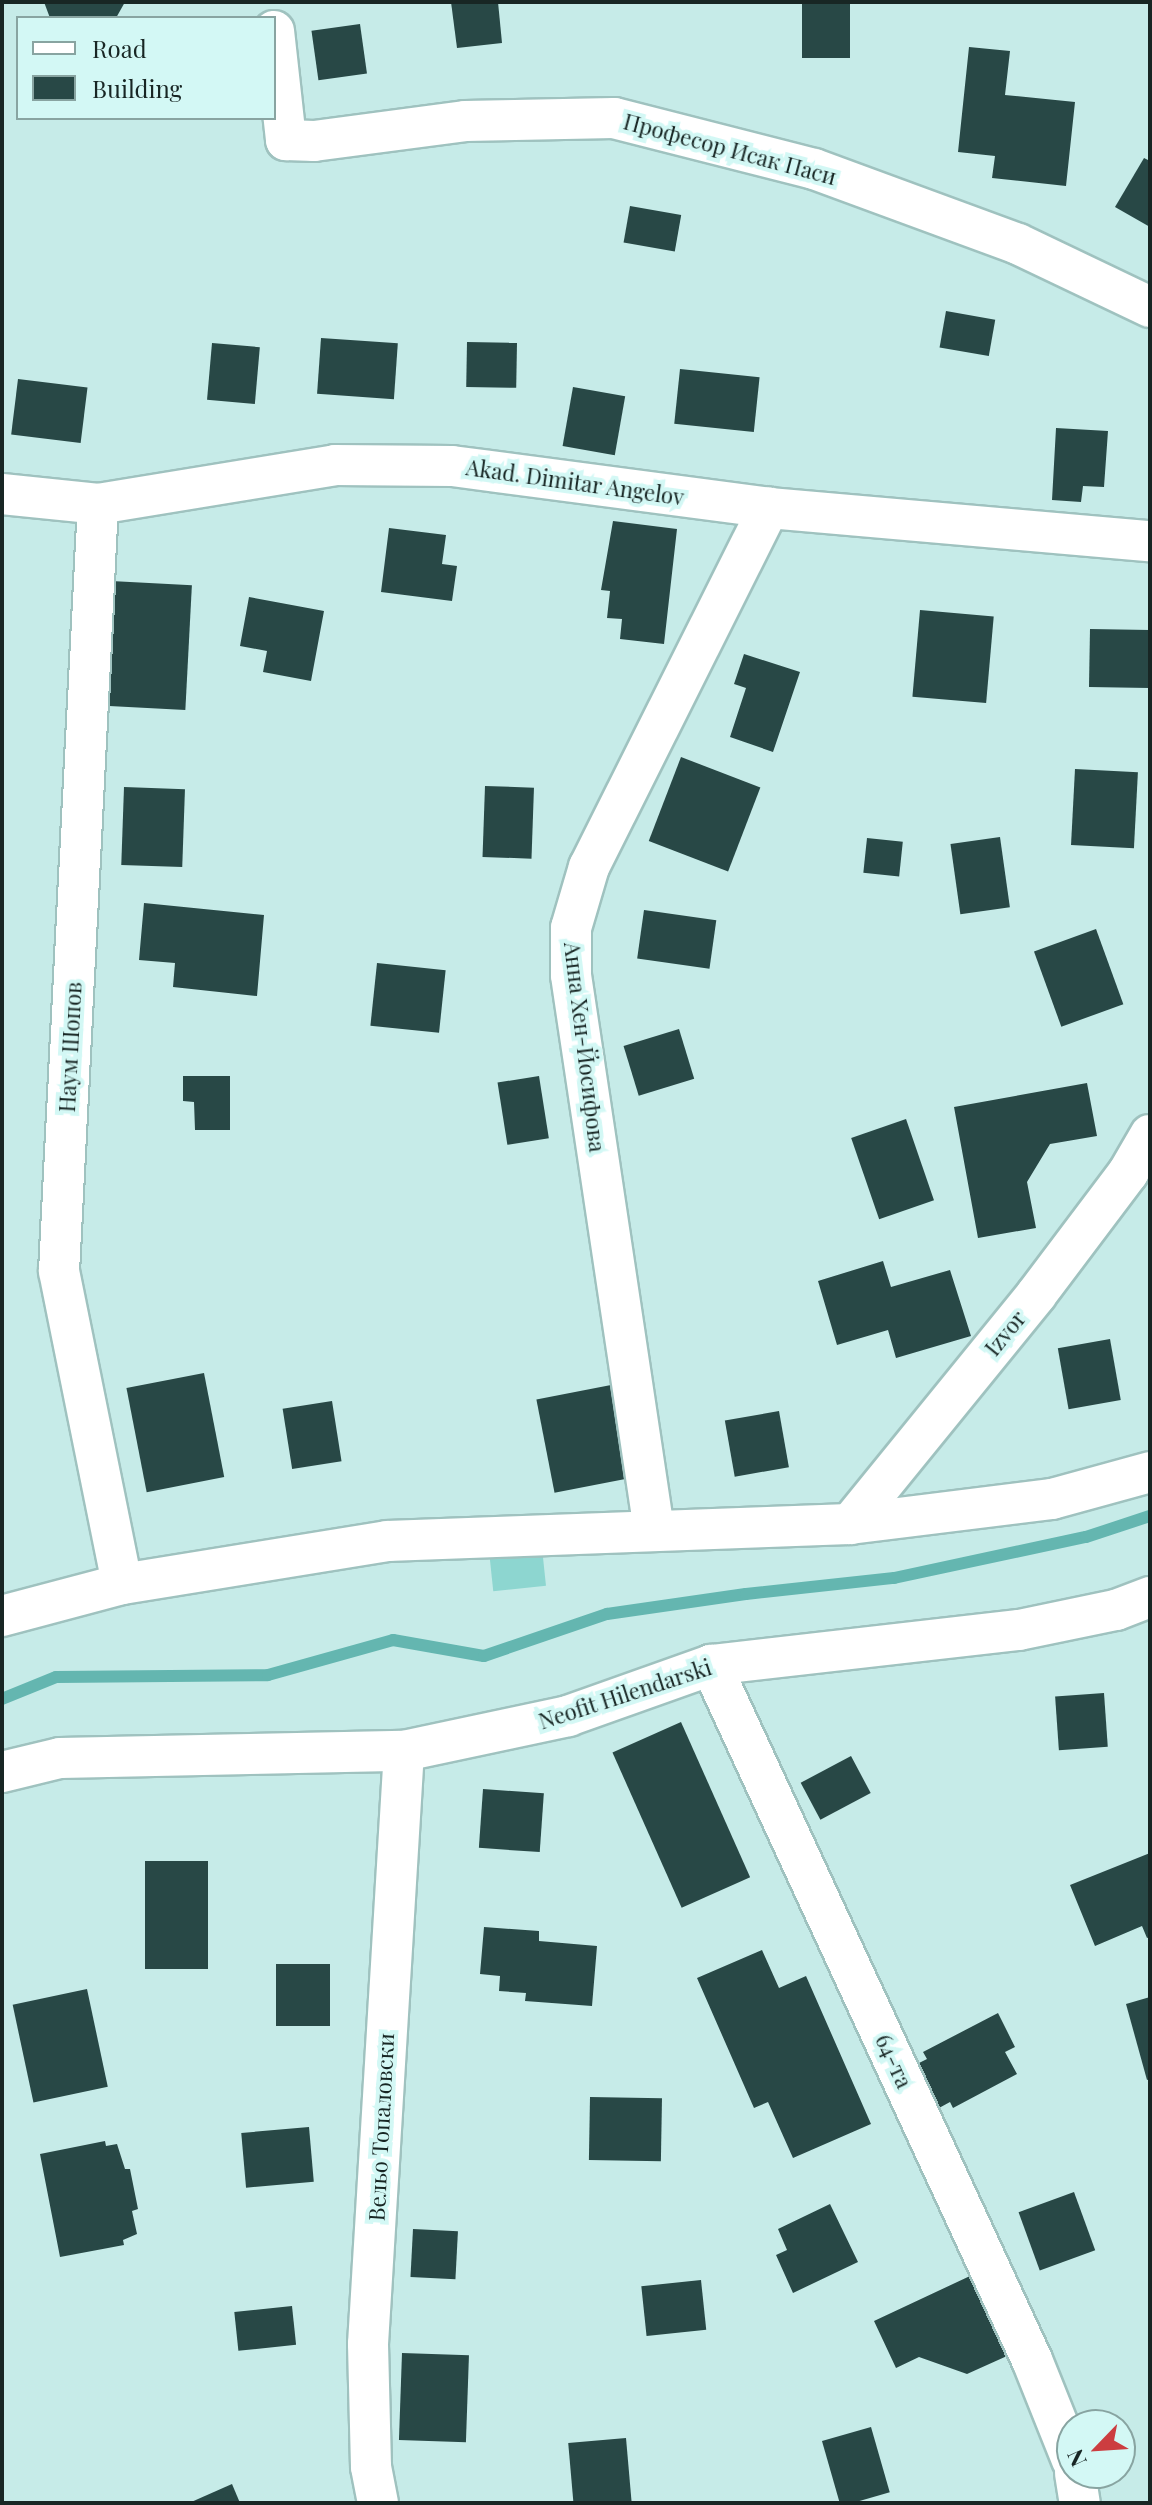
<!DOCTYPE html>
<meta charset="utf-8">
<style>
body{margin:0}
#map{position:relative;width:1152px;height:2505px;overflow:hidden;background:#c6ebe8;font-family:"Playfair Display",serif}
div>[style]{position:absolute}
.green>*{inset:0;background:#8dd6d0;transform-origin:0 0}
.stream>*{height:12px;margin:-6px;padding:0 6px;transform-origin:6px;border-radius:6px;background:#64b6b0}
.building>*{inset:0;background:#284846;transform-origin:0 0}
.roads{filter:drop-shadow(2px 0 #9fc2bf) drop-shadow(-2px 0 #9fc2bf) drop-shadow(0 2px #9fc2bf) drop-shadow(0 -2px #9fc2bf)}
.minor>*{height:40px;margin:-20px;padding:0 20px;transform-origin:20px;border-radius:20px;background:#fff}
span{translate:-50% -50%;white-space:nowrap;text-align:center;line-height:1.15;-webkit-text-stroke:8px #d3f8f5;paint-order:stroke}
.street-label{font-size:22px;color:#182624}
.frame{position:absolute;inset:0;border:4px solid #182624;pointer-events:none}
.legend{position:absolute;left:16px;top:16px;width:260px;height:104px;box-sizing:border-box;background:#d3f8f5;border:2px solid #88a4a1;margin:0;padding:10px 14px;list-style:none;font-size:24px;color:#182624}
.legend li{display:flex;align-items:center;gap:16px;height:40px}
.legend b{width:40px;border:2px solid #88a4a1}
.north{position:absolute;left:1056px;top:2409px;width:80px;height:80px;box-sizing:border-box;background:#d3f8f5;border:2px solid #88a4a1;border-radius:50%;rotate:245deg;font-size:22px;font-weight:700;line-height:32px;text-align:center;color:#182624}
.north::after{content:'';display:block;margin:auto;width:28px;height:36px;background:#cc3d40;clip-path:polygon(50% 0,100% 100%,50% 72%,0 100%)}
</style>
<div id="map">
<div class="green">
<div style="left:542px;top:1548px;width:38px;height:53px;rotate:84deg"></div>
</div>
<div class="stream">
<div style="left:2px;top:1699px;width:58px;rotate:-22.2deg"></div>
<div style="left:56px;top:1677px;width:212px;rotate:-0.5deg"></div>
<div style="left:268px;top:1675px;width:130px;rotate:-15.6deg"></div>
<div style="left:393px;top:1640px;width:92px;rotate:10deg"></div>
<div style="left:484px;top:1656px;width:130px;rotate:-18.9deg"></div>
<div style="left:607px;top:1614px;width:140px;rotate:-8.2deg"></div>
<div style="left:746px;top:1594px;width:149px;rotate:-6.2deg"></div>
<div style="left:894px;top:1578px;width:196px;rotate:-12.1deg"></div>
<div style="left:1086px;top:1537px;width:67px;rotate:-18.2deg"></div>
</div>
<div class="building">
<div style="clip-path:polygon(44px 2px,125px 2px,116px 18px,50px 18px)"></div>
<div style="clip-path:polygon(451px 2px,498px 2px,502px 43px,457px 48px)"></div>
<div style="left:802px;top:2px;width:48px;height:56px"></div>
<div style="left:360px;top:24px;width:50px;height:49px;rotate:82deg"></div>
<div style="clip-path:polygon(969px 47px,1010px 51px,1005px 95px,1075px 102px,1066px 186px,992px 178px,995px 156px,958px 152px)"></div>
<div style="clip-path:polygon(1144px 158px,1150px 161px,1150px 227px,1115px 207px)"></div>
<div style="left:630px;top:206px;width:52px;height:37px;rotate:10deg"></div>
<div style="left:946px;top:311px;width:50px;height:37px;rotate:10deg"></div>
<div style="left:321px;top:338px;width:77px;height:56px;rotate:4deg"></div>
<div style="left:467px;top:342px;width:50px;height:45px;rotate:1deg"></div>
<div style="left:212px;top:343px;width:48px;height:57px;rotate:5deg"></div>
<div style="left:680px;top:369px;width:80px;height:55px;rotate:6deg"></div>
<div style="left:18px;top:379px;width:70px;height:56px;rotate:7deg"></div>
<div style="left:573px;top:387px;width:53px;height:60px;rotate:10deg"></div>
<div style="clip-path:polygon(1056px 428px,1108px 431px,1104px 487px,1083px 486px,1081px 502px,1052px 500px)"></div>
<div style="clip-path:polygon(613px 521px,677px 529px,664px 644px,620px 639px,622px 619px,607px 618px,610px 591px,601px 590px)"></div>
<div style="clip-path:polygon(389px 528px,446px 535px,442px 564px,457px 566px,452px 601px,381px 592px)"></div>
<div style="left:111px;top:581px;width:81px;height:125px;rotate:3deg"></div>
<div style="clip-path:polygon(249px 597px,324px 611px,311px 681px,263px 672px,267px 651px,240px 646px)"></div>
<div style="left:920px;top:610px;width:74px;height:87px;rotate:5deg"></div>
<div style="left:1090px;top:629px;width:60px;height:58px;rotate:1deg"></div>
<div style="clip-path:polygon(744px 654px,800px 672px,773px 752px,730px 737px,746px 688px,734px 684px)"></div>
<div style="left:681px;top:757px;width:85px;height:90px;rotate:21deg"></div>
<div style="left:1075px;top:769px;width:63px;height:76px;rotate:3deg"></div>
<div style="left:485px;top:786px;width:49px;height:71px;rotate:2deg"></div>
<div style="left:124px;top:787px;width:61px;height:78px;rotate:2deg"></div>
<div style="left:1000px;top:837px;width:71px;height:50px;rotate:82deg"></div>
<div style="left:867px;top:838px;width:36px;height:35px;rotate:6deg"></div>
<div style="clip-path:polygon(144px 903px,264px 915px,257px 996px,173px 987px,175px 963px,139px 960px)"></div>
<div style="left:644px;top:910px;width:73px;height:49px;rotate:8deg"></div>
<div style="left:1096px;top:929px;width:80px;height:66px;rotate:70deg"></div>
<div style="left:377px;top:963px;width:69px;height:63px;rotate:6deg"></div>
<div style="left:679px;top:1029px;width:52px;height:58px;rotate:73deg"></div>
<div style="clip-path:polygon(183px 1076px,230px 1076px,230px 1130px,195px 1130px,194px 1102px,183px 1101px)"></div>
<div style="left:539px;top:1076px;width:63px;height:42px;rotate:81deg"></div>
<div style="clip-path:polygon(1087px 1083px,1097px 1136px,1050px 1144px,1027px 1182px,1036px 1228px,978px 1238px,954px 1107px)"></div>
<div style="left:906px;top:1119px;width:86px;height:58px;rotate:71deg"></div>
<div style="clip-path:polygon(883px 1261px,891px 1287px,950px 1270px,971px 1336px,896px 1358px,888px 1330px,837px 1345px,818px 1281px)"></div>
<div style="left:1110px;top:1339px;width:62px;height:53px;rotate:80deg"></div>
<div style="left:204px;top:1373px;width:106px;height:79px;rotate:79deg"></div>
<div style="left:611px;top:1385px;width:95px;height:76px;rotate:79deg"></div>
<div style="left:332px;top:1401px;width:61px;height:50px;rotate:81deg"></div>
<div style="left:779px;top:1411px;width:57px;height:55px;rotate:80deg"></div>
<div style="left:1104px;top:1693px;width:54px;height:49px;rotate:86deg"></div>
<div style="left:681px;top:1722px;width:170px;height:75px;rotate:66deg"></div>
<div style="left:851px;top:1756px;width:42px;height:57px;rotate:62deg"></div>
<div style="left:483px;top:1789px;width:61px;height:59px;rotate:4deg"></div>
<div style="clip-path:polygon(1150px 1853px,1150px 1937px,1147px 1938px,1142px 1926px,1095px 1946px,1070px 1885px)"></div>
<div style="left:145px;top:1861px;width:63px;height:108px"></div>
<div style="clip-path:polygon(484px 1927px,539px 1931px,539px 1941px,597px 1946px,592px 2006px,525px 2001px,526px 1993px,499px 1991px,500px 1976px,480px 1974px)"></div>
<div style="clip-path:polygon(762px 1950px,779px 1988px,806px 1976px,871px 2124px,793px 2158px,768px 2102px,754px 2108px,697px 1978px)"></div>
<div style="left:276px;top:1964px;width:54px;height:62px"></div>
<div style="left:87px;top:1989px;width:100px;height:76px;rotate:78deg"></div>
<div style="clip-path:polygon(1150px 1997px,1150px 2079px,1147px 2080px,1126px 2004px)"></div>
<div style="clip-path:polygon(998px 2013px,1015px 2047px,1005px 2052px,1017px 2074px,953px 2108px,950px 2102px,939px 2108px,917px 2064px,927px 2059px,923px 2052px)"></div>
<div style="left:590px;top:2097px;width:72px;height:63px;rotate:1deg"></div>
<div style="left:309px;top:2127px;width:55px;height:68px;rotate:85deg"></div>
<div style="clip-path:polygon(105px 2141px,106px 2146px,117px 2144px,125px 2169px,130px 2169px,138px 2209px,132px 2211px,137px 2234px,123px 2240px,124px 2245px,60px 2257px,40px 2154px)"></div>
<div style="left:1074px;top:2192px;width:62px;height:59px;rotate:70deg"></div>
<div style="clip-path:polygon(830px 2204px,858px 2262px,793px 2293px,776px 2255px,787px 2250px,778px 2229px)"></div>
<div style="left:413px;top:2229px;width:45px;height:48px;rotate:3deg"></div>
<div style="clip-path:polygon(970px 2276px,1007px 2356px,967px 2374px,919px 2357px,896px 2368px,874px 2321px)"></div>
<div style="left:701px;top:2280px;width:50px;height:60px;rotate:84deg"></div>
<div style="left:292px;top:2306px;width:39px;height:58px;rotate:84deg"></div>
<div style="left:402px;top:2353px;width:67px;height:87px;rotate:2deg"></div>
<div style="left:871px;top:2427px;width:68px;height:51px;rotate:74deg"></div>
<div style="left:626px;top:2438px;width:65px;height:58px;rotate:85deg"></div>
<div style="clip-path:polygon(232px 2484px,240px 2503px,189px 2503px)"></div>
</div>
<div class="roads">
<div class="minor">
<div style="left:274px;top:31px;width:110px;rotate:83.7deg"></div>
<div style="left:286px;top:140px;width:28px;rotate:2deg"></div>
<div style="left:314px;top:141px;width:152px;rotate:-7.5deg"></div>
<div style="left:465px;top:121px;width:149px;rotate:-1.2deg"></div>
<div style="left:614px;top:118px;width:206px;rotate:14.3deg"></div>
<div style="left:814px;top:169px;width:217px;rotate:20.2deg"></div>
<div style="left:1018px;top:244px;width:146px;rotate:25.5deg"></div>
<div style="left:2px;top:494px;width:97px;rotate:5.9deg"></div>
<div style="left:98px;top:504px;width:240px;rotate:-9.3deg"></div>
<div style="left:335px;top:465px;width:117px;rotate:0.5deg"></div>
<div style="left:452px;top:466px;width:320px;rotate:7.5deg"></div>
<div style="left:769px;top:508px;width:382px;rotate:5deg"></div>
<div style="left:98px;top:504px;width:768px;rotate:92.91deg"></div>
<div style="left:59px;top:1271px;width:319px;rotate:78.6deg"></div>
<div style="left:850px;top:1524px;width:295px;rotate:-50.9deg"></div>
<div style="left:1036px;top:1295px;width:153px;rotate:-53deg"></div>
<div style="left:1128px;top:1173px;width:44px;rotate:-59.9deg"></div>
<div style="left:654px;top:1530px;width:561px;rotate:-98.51deg"></div>
<div style="left:571px;top:975px;width:47px;rotate:-90deg"></div>
<div style="left:571px;top:928px;width:64px;rotate:-73.6deg"></div>
<div style="left:589px;top:867px;width:402px;rotate:-63.4deg"></div>
<div style="left:2px;top:1616px;width:124px;rotate:-14.9deg"></div>
<div style="left:122px;top:1584px;width:268px;rotate:-9.2deg"></div>
<div style="left:387px;top:1541px;width:463px;rotate:-2.1deg"></div>
<div style="left:850px;top:1524px;width:204px;rotate:-7.1deg"></div>
<div style="left:1052px;top:1499px;width:102px;rotate:-15.4deg"></div>
<div style="left:711px;top:1665px;width:766px;rotate:65.21deg"></div>
<div style="left:1032px;top:2360px;width:108px;rotate:68.2deg"></div>
<div style="left:2px;top:1772px;width:60px;rotate:-13.6deg"></div>
<div style="left:60px;top:1758px;width:344px;rotate:-1.2deg"></div>
<div style="left:404px;top:1751px;width:168px;rotate:-12deg"></div>
<div style="left:568px;top:1716px;width:152px;rotate:-19.6deg"></div>
<div style="left:711px;top:1665px;width:310px;rotate:-6.5deg"></div>
<div style="left:1019px;top:1630px;width:99px;rotate:-11.7deg"></div>
<div style="left:1116px;top:1610px;width:36px;rotate:-21deg"></div>
<div style="left:1075px;top:2473px;width:30px;rotate:81deg"></div>
<div style="left:378px;top:2503px;width:37px;rotate:-101deg"></div>
<div style="left:371px;top:2467px;width:123px;rotate:-91.4deg"></div>
<div style="left:368px;top:2344px;width:594px;rotate:-86.53deg"></div>
</div>
</div>
<div class="street-label">
<span style="left:730px;top:149px;rotate:15deg">Професор Исак Паси</span>
<span style="left:575px;top:482px;rotate:8deg">Akad. Dimitar Angelov</span>
<span style="left:70px;top:1047px;rotate:-87deg">Наум Шопов</span>
<span style="left:585px;top:1047px;rotate:83deg">Анна Хен-Йосифова</span>
<span style="left:1005px;top:1333px;rotate:-51deg">Izvor</span>
<span style="left:625px;top:1694px;rotate:-18deg">Neofit Hilendarski</span>
<span style="left:894px;top:2061px;rotate:65deg">64-та</span>
<span style="left:381px;top:2127px;rotate:-87deg">Вельо Топаловски</span>
</div>
<div class="frame"></div>
<ul class="legend">
<li><b style="height:10px;background:#fff"></b>Road</li>
<li><b style="height:22px;background:#284846"></b>Building</li>
</ul>
<div class="north">N</div>
</div>
